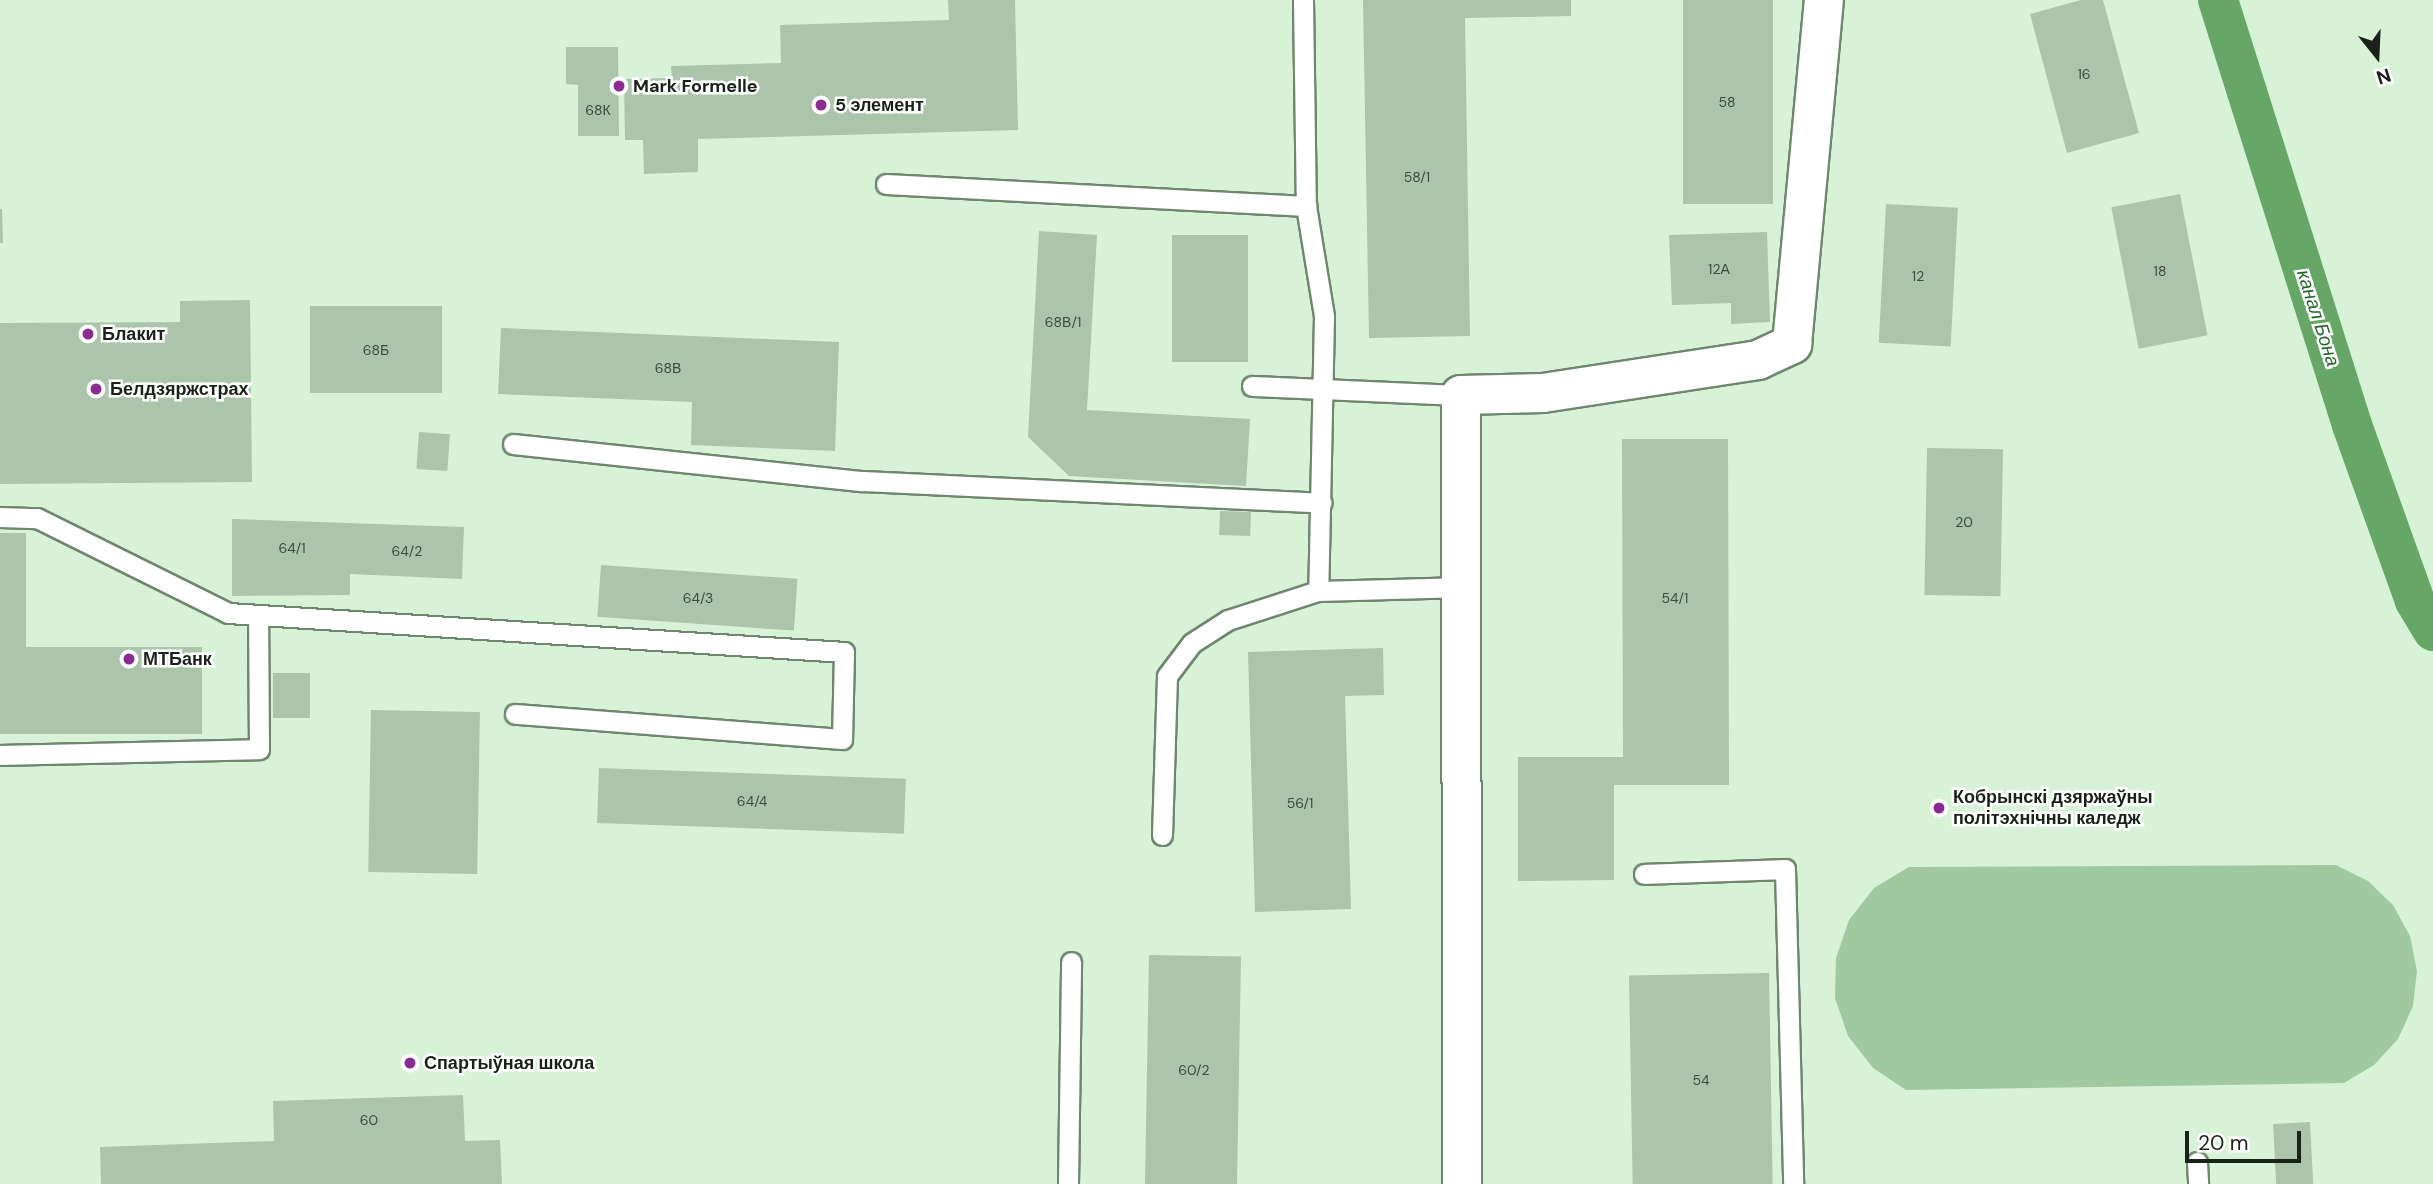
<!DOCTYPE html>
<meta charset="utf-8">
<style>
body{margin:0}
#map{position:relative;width:2433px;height:1184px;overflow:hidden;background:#d8f2d8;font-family:"DM Sans",sans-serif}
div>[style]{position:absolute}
.green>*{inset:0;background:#a0c9a0}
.canal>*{height:40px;margin:-20px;padding:0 20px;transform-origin:20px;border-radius:20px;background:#66a768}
.building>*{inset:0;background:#abc4ab;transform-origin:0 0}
.roads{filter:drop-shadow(2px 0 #6f866f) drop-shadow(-2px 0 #6f866f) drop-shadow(0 2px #6f866f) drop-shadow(0 -2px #6f866f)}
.lane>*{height:19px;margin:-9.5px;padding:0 9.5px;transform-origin:9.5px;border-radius:9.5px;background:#fff}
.street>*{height:38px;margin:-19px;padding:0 19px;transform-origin:19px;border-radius:19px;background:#fff}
.dots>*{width:19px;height:19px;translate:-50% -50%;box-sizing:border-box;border:4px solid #fff;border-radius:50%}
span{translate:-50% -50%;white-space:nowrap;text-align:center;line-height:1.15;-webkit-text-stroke:5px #fff;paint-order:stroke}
.number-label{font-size:14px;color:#3e4a3e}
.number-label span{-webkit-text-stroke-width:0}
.poi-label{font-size:18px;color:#192219;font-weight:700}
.left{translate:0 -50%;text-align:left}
.water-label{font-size:19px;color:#226528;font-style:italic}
.north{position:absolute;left:2342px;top:21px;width:70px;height:70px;-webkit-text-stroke:5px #fff;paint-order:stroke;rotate:162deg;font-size:19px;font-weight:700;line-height:28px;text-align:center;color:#192219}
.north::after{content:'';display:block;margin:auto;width:24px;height:32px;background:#192219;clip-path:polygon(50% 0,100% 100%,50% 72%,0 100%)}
.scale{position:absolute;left:2185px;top:1131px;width:116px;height:32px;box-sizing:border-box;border:4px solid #192219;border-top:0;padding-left:9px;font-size:21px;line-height:24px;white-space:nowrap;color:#192219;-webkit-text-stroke:5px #fff;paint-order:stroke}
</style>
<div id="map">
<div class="green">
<div style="clip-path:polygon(2336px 865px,2368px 881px,2393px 905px,2410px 936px,2417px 971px,2413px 1006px,2398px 1039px,2374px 1065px,2344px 1083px,1906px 1090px,1873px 1068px,1848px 1036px,1835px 998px,1836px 958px,1849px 920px,1874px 888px,1909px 867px)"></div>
</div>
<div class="canal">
<div style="left:2218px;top:0;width:446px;rotate:72.5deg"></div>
<div style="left:2352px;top:425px;width:187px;rotate:70.3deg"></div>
<div style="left:2415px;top:601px;width:35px;rotate:59deg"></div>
</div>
<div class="building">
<div style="clip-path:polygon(948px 0,1015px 0,1018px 130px,698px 139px,698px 172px,644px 174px,643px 140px,625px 140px,624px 79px,672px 78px,671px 66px,781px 63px,780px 25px,949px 20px)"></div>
<div style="clip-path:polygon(1363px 0,1571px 0,1571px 16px,1465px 18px,1470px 336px,1369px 338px)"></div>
<div style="left:1683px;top:0;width:90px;height:204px"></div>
<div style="clip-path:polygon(2081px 0,2103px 0,2139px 133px,2067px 153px,2030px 14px)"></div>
<div style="clip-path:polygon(566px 47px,618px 47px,619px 136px,578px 136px,578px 85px,566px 84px)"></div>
<div style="left:2180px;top:194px;width:144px;height:70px;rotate:79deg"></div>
<div style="left:1886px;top:204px;width:72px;height:139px;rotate:3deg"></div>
<div style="clip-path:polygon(0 209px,2px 209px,3px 243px,0 243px)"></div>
<div style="clip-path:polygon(1039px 231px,1097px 235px,1087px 410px,1250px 419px,1246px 486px,1069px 476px,1028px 437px)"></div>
<div style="clip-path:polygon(1767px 232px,1770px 322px,1731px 324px,1731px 303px,1672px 305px,1669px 235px)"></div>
<div style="left:1172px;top:235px;width:76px;height:127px"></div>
<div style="clip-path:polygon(250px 300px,252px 482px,0 484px,0 323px,180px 322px,180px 301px)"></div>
<div style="left:442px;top:306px;width:87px;height:132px;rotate:90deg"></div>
<div style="clip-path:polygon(501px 328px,839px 342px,835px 451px,691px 445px,692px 402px,498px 394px)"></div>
<div style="left:419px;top:432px;width:31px;height:37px;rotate:4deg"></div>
<div style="clip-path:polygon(1622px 439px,1728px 439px,1729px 785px,1614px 785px,1614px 880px,1518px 881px,1518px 757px,1623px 757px)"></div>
<div style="left:1927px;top:448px;width:76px;height:147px;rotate:1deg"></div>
<div style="left:1220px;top:511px;width:31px;height:24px;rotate:2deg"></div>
<div style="clip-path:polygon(232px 519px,464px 527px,462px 579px,350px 574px,350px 595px,232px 596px)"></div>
<div style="clip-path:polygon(0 533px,26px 533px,26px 647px,202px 647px,202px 734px,0 734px)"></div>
<div style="left:601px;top:565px;width:197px;height:52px;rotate:4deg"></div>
<div style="clip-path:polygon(1383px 648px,1384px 695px,1345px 696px,1351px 909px,1255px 912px,1248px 652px)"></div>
<div style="left:273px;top:673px;width:37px;height:45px"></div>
<div style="left:371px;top:710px;width:109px;height:162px;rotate:1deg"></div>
<div style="left:599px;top:768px;width:307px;height:55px;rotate:2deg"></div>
<div style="left:1149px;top:955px;width:92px;height:229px;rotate:1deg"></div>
<div style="left:1769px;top:973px;width:211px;height:140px;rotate:89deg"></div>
<div style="clip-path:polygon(463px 1095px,465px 1141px,500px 1140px,502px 1184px,101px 1184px,100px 1147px,274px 1141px,273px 1101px)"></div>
<div style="left:2310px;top:1122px;width:62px;height:37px;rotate:87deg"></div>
</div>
<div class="roads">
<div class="lane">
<div style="left:1303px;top:0;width:206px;rotate:89.2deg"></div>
<div style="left:1306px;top:206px;width:111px;rotate:80.7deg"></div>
<div style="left:1324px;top:316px;width:275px;rotate:91.2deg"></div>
<div style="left:886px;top:184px;width:421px;rotate:3deg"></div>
<div style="left:1252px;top:386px;width:209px;rotate:2.5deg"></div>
<div style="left:513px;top:444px;width:351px;rotate:6.1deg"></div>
<div style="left:862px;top:481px;width:460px;rotate:2.7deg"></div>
<div style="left:0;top:517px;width:37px;rotate:2deg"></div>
<div style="left:37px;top:518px;width:213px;rotate:26.4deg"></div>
<div style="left:228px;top:613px;width:617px;rotate:3.62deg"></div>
<div style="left:844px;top:652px;width:87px;rotate:91.3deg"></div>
<div style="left:842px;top:739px;width:328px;rotate:-175.6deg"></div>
<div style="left:0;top:755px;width:259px;rotate:-1.3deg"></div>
<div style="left:259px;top:749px;width:134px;rotate:-90.4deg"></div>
<div style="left:1162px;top:835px;width:159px;rotate:-88.2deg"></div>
<div style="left:1167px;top:676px;width:41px;rotate:-52.9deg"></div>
<div style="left:1192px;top:643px;width:43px;rotate:-32.6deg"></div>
<div style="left:1228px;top:620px;width:95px;rotate:-17.9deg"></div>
<div style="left:1318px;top:591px;width:147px;rotate:-1.6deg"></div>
<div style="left:1644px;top:874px;width:141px;rotate:-2deg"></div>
<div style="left:1785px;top:869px;width:315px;rotate:88.5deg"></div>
<div style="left:2197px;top:1162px;width:22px;rotate:87deg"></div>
<div style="left:1068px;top:1184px;width:222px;rotate:-89.2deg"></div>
</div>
<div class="street">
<div style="left:1462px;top:1184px;width:789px;rotate:-90.07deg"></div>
<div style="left:1461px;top:395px;width:82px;rotate:-1.4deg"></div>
<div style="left:1543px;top:393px;width:218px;rotate:-8.7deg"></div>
<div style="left:1758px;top:360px;width:38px;rotate:-25deg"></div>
<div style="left:1792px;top:344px;width:345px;rotate:-84.7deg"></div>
</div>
</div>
<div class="dots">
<div style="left:619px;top:86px;background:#8b2a92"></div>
<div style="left:821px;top:105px;background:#8b2a92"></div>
<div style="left:88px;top:334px;background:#8b2a92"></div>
<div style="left:96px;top:389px;background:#8b2a92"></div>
<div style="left:129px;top:659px;background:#8b2a92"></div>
<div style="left:1939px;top:808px;background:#8b2a92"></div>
<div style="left:410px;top:1063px;background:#8b2a92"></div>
</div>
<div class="number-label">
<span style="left:2084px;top:74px">16</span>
<span style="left:1727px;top:102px">58</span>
<span style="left:598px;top:110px">68К</span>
<span style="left:1417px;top:177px">58/1</span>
<span style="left:1719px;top:269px">12А</span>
<span style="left:2160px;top:271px">18</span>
<span style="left:1918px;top:276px">12</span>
<span style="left:1063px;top:322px">68В/1</span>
<span style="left:376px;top:350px">68Б</span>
<span style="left:668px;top:368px">68В</span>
<span style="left:1964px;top:522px">20</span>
<span style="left:292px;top:548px">64/1</span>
<span style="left:407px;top:551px">64/2</span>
<span style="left:698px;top:598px">64/3</span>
<span style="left:1675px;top:598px">54/1</span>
<span style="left:752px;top:801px">64/4</span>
<span style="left:1300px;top:803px">56/1</span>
<span style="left:1194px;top:1070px">60/2</span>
<span style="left:1701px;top:1080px">54</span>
<span style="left:369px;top:1120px">60</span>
</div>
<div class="poi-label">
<span class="left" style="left:633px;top:86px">Mark Formelle</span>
<span class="left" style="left:835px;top:105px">5 элемент</span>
<span class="left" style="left:102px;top:334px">Блакит</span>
<span class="left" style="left:110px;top:389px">Белдзяржстрах</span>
<span class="left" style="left:143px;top:659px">МТБанк</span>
<span class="left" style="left:1953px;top:808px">Кобрынскі дзяржаўны<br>політэхнічны каледж</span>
<span class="left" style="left:424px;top:1063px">Спартыўная школа</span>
</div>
<div class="water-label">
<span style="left:2318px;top:318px;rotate:72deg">канал Бона</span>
</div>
<div class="north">N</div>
<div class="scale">20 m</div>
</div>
